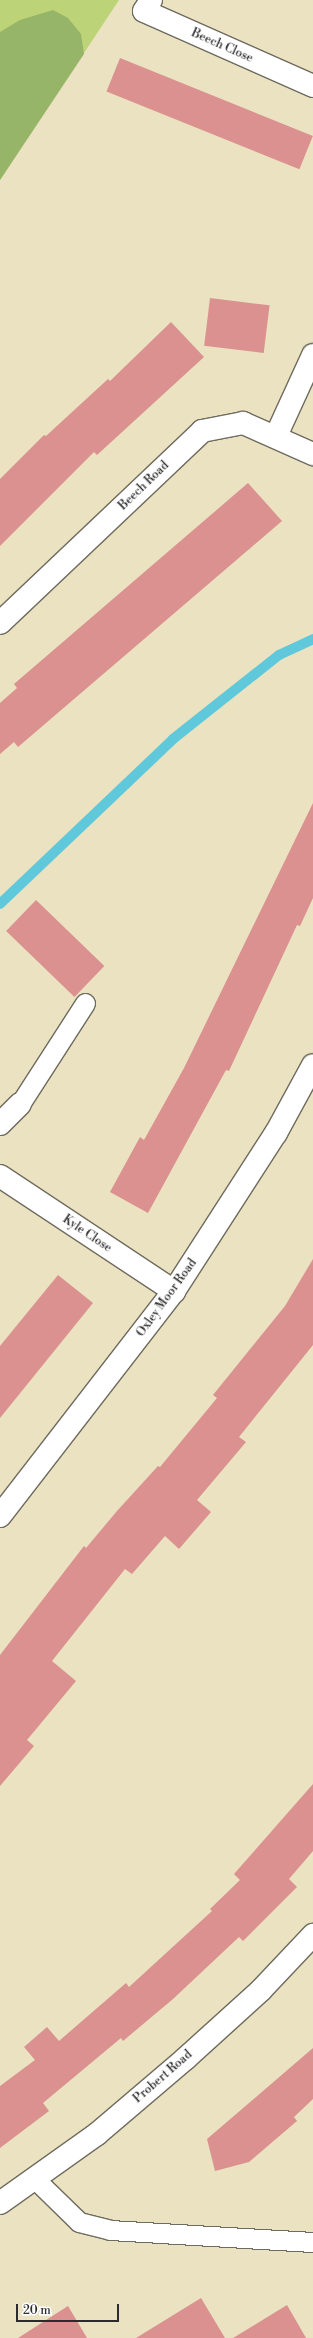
<!DOCTYPE html>
<style>
body{margin:0}
#map{position:relative;width:313px;height:2338px;overflow:hidden;background:#eae2c0;font-family:"Libre Bodoni",serif}
div>[style]{position:absolute}
.green>*{inset:0;background:#bdd377}
.forest>*{inset:0;background:#96b568}
.stream>*{height:10px;margin:-5px;padding:0 5px;transform-origin:5px;border-radius:5px;background:#5fc8da}
.building>*{inset:0;background:#da9190;transform-origin:0 0}
.roads{filter:drop-shadow(1px 0 #6e6b5f) drop-shadow(-1px 0 #6e6b5f) drop-shadow(0 1px #6e6b5f) drop-shadow(0 -1px #6e6b5f)}
.lane>*{height:19px;margin:-9.5px;padding:0 9.5px;transform-origin:9.5px;border-radius:9.5px;background:#fff}
.street>*{height:22px;margin:-11px;padding:0 11px;transform-origin:11px;border-radius:11px;background:#fff}
.secondary>*{height:22px;margin:-11px;padding:0 11px;transform-origin:11px;border-radius:11px;background:#fff}
span{translate:-50% -50%;white-space:nowrap;text-align:center;line-height:1.15;-webkit-text-stroke:3px #fff;paint-order:stroke}
.street-label{font-size:12px;color:#2b2b2b}
.scale{position:absolute;left:16px;top:2304px;width:103px;height:18px;box-sizing:border-box;border:2px solid #2b2b2b;border-top:0;padding-left:5px;font-size:12px;line-height:14px;white-space:nowrap;color:#2b2b2b;-webkit-text-stroke:3px #fff;paint-order:stroke}
</style>
<div id="map">
<div class="green">
<div style="clip-path:polygon(0 0,119px 0,0 180px)"></div>
</div>
<div class="forest">
<div style="clip-path:polygon(53px 10px,68px 18px,81px 34px,84px 54px,0 180px,0 32px,20px 20px)"></div>
</div>
<div class="stream">
<div style="left:0;top:904px;width:239px;rotate:-43.6deg"></div>
<div style="left:173px;top:739px;width:135px;rotate:-38.4deg"></div>
<div style="left:279px;top:655px;width:38px;rotate:-25deg"></div>
</div>
<div class="building">
<div style="left:120px;top:58px;width:208px;height:36px;rotate:22deg"></div>
<div style="left:210px;top:298px;width:60px;height:48px;rotate:7deg"></div>
<div style="clip-path:polygon(171px 322px,204px 357px,97px 455px,94px 452px,0 546px,0 479px,44px 435px,46px 436px,108px 379px,110px 381px)"></div>
<div style="clip-path:polygon(248px 483px,282px 521px,18px 747px,14px 742px,0 754px,0 703px,17px 688px,14px 684px)"></div>
<div style="clip-path:polygon(313px 803px,313px 898px,300px 926px,297px 925px,229px 1071px,226px 1070px,148px 1213px,110px 1192px,140px 1137px,144px 1140px,184px 1068px)"></div>
<div style="left:36px;top:900px;width:95px;height:43px;rotate:44deg"></div>
<div style="clip-path:polygon(313px 1259px,313px 1345px,239px 1437px,246px 1442px,197px 1500px,211px 1512px,179px 1549px,165px 1536px,132px 1574px,125px 1569px,52px 1661px,76px 1681px,27px 1740px,34px 1746px,0 1786px,0 1655px,84px 1546px,86px 1548px,117px 1511px,158px 1466px,160px 1467px,217px 1398px,213px 1395px,285px 1306px)"></div>
<div style="clip-path:polygon(58px 1275px,93px 1303px,0 1418px,0 1346px)"></div>
<div style="clip-path:polygon(313px 1784px,313px 1851px,289px 1879px,297px 1887px,243px 1941px,239px 1937px,173px 1999px,123px 2041px,121px 2038px,43px 2103px,49px 2111px,0 2148px,0 2086px,35px 2060px,24px 2047px,47px 2027px,59px 2041px,126px 1983px,129px 1987px,212px 1911px,210px 1909px,240px 1880px,234px 1874px)"></div>
<div style="clip-path:polygon(313px 2048px,313px 2099px,294px 2117px,297px 2121px,249px 2162px,215px 2171px,207px 2139px)"></div>
<div style="clip-path:polygon(201px 2298px,225px 2338px,136px 2338px)"></div>
<div style="clip-path:polygon(287px 2305px,306px 2338px,233px 2338px)"></div>
<div style="clip-path:polygon(68px 2306px,87px 2338px,18px 2338px)"></div>
</div>
<div class="roads">
<div class="lane">
<div style="left:20px;top:1104px;width:120px;rotate:-57.2deg"></div>
<div style="left:36px;top:2180px;width:60px;rotate:44.3deg"></div>
<div style="left:79px;top:2222px;width:32px;rotate:14deg"></div>
<div style="left:110px;top:2230px;width:203px;rotate:3.4deg"></div>
</div>
<div class="street">
<div style="left:151px;top:0;width:13px;rotate:122deg"></div>
<div style="left:144px;top:11px;width:185px;rotate:23.9deg"></div>
<div style="left:276px;top:436px;width:89px;rotate:-65.4deg"></div>
<div style="left:0;top:623px;width:279px;rotate:-43.5deg"></div>
<div style="left:202px;top:431px;width:42px;rotate:-11deg"></div>
<div style="left:243px;top:423px;width:77px;rotate:23.9deg"></div>
<div style="left:0;top:1124px;width:28px;rotate:-45deg"></div>
<div style="left:0;top:1176px;width:209px;rotate:33.5deg"></div>
<div style="left:0;top:2203px;width:119px;rotate:-35.4deg"></div>
<div style="left:97px;top:2134px;width:116px;rotate:-40.4deg"></div>
<div style="left:185px;top:2059px;width:103px;rotate:-42.2deg"></div>
<div style="left:261px;top:1990px;width:76px;rotate:-46.6deg"></div>
</div>
<div class="secondary">
<div style="left:0;top:1516px;width:284px;rotate:-52.3deg"></div>
<div style="left:174px;top:1291px;width:188px;rotate:-57.2deg"></div>
<div style="left:276px;top:1133px;width:77px;rotate:-61.4deg"></div>
</div>
</div>
<div class="street-label">
<span style="left:222px;top:46px;rotate:24deg">Beech Close</span>
<span style="left:144px;top:486px;rotate:-44deg">Beech Road</span>
<span style="left:87px;top:1234px;rotate:34deg">Kyle Close</span>
<span style="left:167px;top:1298px;rotate:-54deg">Oxley Moor Road</span>
<span style="left:163px;top:2077px;rotate:-41deg">Probert Road</span>
</div>
<div class="scale">20 m</div>
</div>
